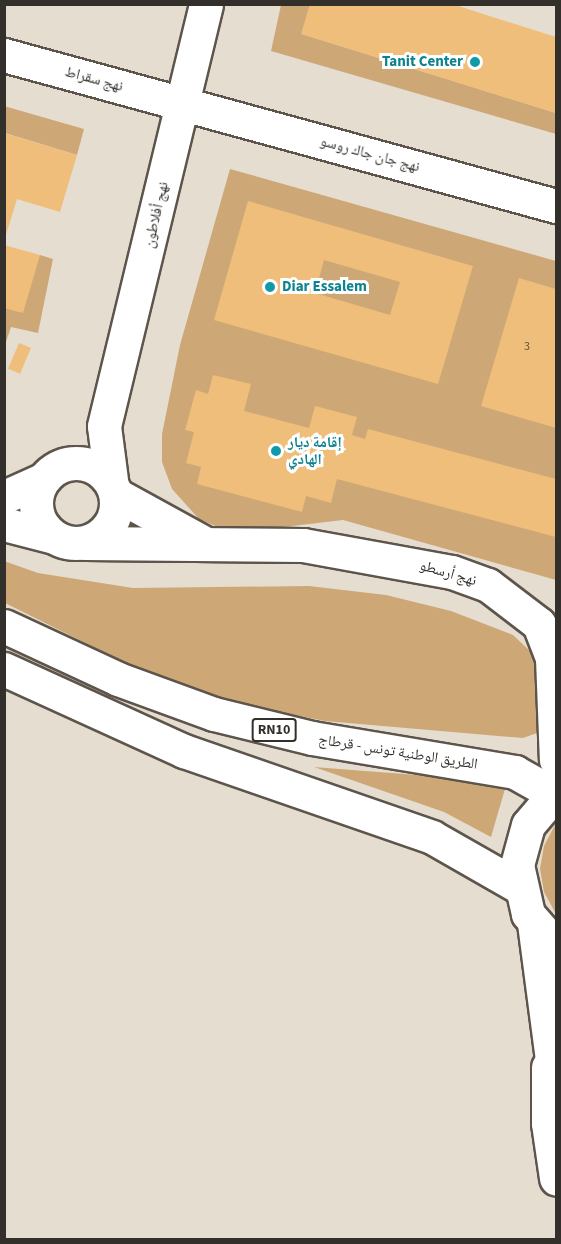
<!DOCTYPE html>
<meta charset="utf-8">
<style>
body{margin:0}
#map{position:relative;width:561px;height:1244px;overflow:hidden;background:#e6ddd1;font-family:"Source Sans 3","Noto Naskh Arabic",sans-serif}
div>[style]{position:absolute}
.green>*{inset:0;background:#cda876}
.building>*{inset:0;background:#eebe7a;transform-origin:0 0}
.roads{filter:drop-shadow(2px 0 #5d554b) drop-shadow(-2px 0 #5d554b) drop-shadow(0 2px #5d554b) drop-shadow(0 -2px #5d554b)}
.street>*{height:33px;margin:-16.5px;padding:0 16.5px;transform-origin:16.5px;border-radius:16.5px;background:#fff}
.street>.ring{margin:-16.5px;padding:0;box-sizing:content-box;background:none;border:33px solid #fff;border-radius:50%}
.highway>*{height:33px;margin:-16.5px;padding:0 16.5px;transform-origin:16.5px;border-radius:16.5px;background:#fff}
.dots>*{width:16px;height:16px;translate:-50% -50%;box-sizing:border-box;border:3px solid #fff;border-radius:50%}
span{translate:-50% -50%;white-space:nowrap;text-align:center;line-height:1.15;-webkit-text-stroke:6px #fff;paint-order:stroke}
.number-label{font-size:12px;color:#62543f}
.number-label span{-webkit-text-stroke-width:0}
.shield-label span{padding:2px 4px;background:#fff;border:2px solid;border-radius:4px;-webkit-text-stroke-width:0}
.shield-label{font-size:14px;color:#33302b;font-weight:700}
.culture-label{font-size:15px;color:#0d838f;font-weight:700}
.right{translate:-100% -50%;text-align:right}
.left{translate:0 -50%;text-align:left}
.street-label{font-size:15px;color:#33302b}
.frame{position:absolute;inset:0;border:6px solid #33302b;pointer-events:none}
</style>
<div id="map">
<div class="green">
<div style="clip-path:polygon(281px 5px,310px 5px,302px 34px,556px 113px,556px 134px,271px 51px)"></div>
<div style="clip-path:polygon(4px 106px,84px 129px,77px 155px,5px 133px)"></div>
<div style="clip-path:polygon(230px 169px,556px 261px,556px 580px,343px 520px,232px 533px,199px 519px,172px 489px,162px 462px,162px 434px,180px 345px)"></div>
<div style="clip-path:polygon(40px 255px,53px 259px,38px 333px,11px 327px,5px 345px,5px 308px)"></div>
<div style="clip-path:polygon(4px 561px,38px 573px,133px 588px,309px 586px,386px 595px,451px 611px,513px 635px,532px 653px,543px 678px,544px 713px,537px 733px,523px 738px,325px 721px,188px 694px,5px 603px)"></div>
<div style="clip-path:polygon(314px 767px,507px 782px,491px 837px,444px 812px)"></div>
<div style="clip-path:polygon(556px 823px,556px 914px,544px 892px,540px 869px,544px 846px)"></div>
</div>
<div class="building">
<div style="clip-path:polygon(310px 4px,452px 4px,556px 37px,556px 113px,301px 34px)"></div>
<div style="clip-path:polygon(4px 133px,77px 155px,60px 212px,17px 199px,5px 238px)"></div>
<div style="clip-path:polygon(evenodd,248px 201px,473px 266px,438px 384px,214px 320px,248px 201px,324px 260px,400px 282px,390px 315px,315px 293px,324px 260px)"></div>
<div style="clip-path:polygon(4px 245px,40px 255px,23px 313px,4px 308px)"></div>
<div style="clip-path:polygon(519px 278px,556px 289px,556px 428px,481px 406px)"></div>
<div style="left:19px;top:343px;width:13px;height:28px;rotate:23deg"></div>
<div style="clip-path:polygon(213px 375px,251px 384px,244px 411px,309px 428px,315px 406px,357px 417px,352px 435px,365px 439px,368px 429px,556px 479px,556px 537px,337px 479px,331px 503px,306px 496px,302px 512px,197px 484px,201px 467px,186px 463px,194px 432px,185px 430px,196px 390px,208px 394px)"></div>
</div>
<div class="roads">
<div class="street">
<div style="left:4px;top:55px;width:572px;rotate:15.3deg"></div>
<div class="ring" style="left:36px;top:463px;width:47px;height:47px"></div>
<div style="left:111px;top:480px;width:54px;rotate:-97.4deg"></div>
<div style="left:104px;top:426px;width:434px;rotate:-76.4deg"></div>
<div style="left:117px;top:495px;width:96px;rotate:28.7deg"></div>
<div style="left:4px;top:497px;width:42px;rotate:-24.1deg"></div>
<div style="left:4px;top:524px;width:52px;rotate:14.6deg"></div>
<div style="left:85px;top:543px;width:218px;rotate:0.5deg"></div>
<div style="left:303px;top:545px;width:151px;rotate:10.3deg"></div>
<div style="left:452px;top:572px;width:38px;rotate:20deg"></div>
<div style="left:488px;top:585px;width:64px;rotate:37.4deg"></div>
<div style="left:539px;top:624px;width:36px;rotate:69deg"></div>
<div style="left:552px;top:658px;width:102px;rotate:87.8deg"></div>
</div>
<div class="highway">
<div style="left:4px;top:626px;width:126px;rotate:24.9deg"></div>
<div style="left:118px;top:679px;width:102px;rotate:20deg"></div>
<div style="left:214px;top:714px;width:101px;rotate:13.8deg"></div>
<div style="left:312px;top:738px;width:206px;rotate:9.5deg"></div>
<div style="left:515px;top:772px;width:45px;rotate:29.4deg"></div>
<div style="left:4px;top:669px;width:198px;rotate:24.5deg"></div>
<div style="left:184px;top:751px;width:262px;rotate:19.1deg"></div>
<div style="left:432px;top:837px;width:99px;rotate:29.7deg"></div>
<div style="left:556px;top:792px;width:43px;rotate:130.3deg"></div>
<div style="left:528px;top:825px;width:41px;rotate:105.4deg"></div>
<div style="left:517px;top:865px;width:50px;rotate:77.3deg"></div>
<div style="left:528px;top:914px;width:43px;rotate:48.8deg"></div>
<div style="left:534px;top:923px;width:167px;rotate:82.5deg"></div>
<div style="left:548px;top:1067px;width:56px;rotate:90deg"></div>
<div style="left:548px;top:1123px;width:56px;rotate:81.7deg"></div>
</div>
</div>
<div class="dots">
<div style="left:475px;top:62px;background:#0f9aa8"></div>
<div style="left:270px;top:287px;background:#0f9aa8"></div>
<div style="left:276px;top:451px;background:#0f9aa8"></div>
</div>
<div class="number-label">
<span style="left:527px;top:347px">3</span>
</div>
<div class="shield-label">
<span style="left:274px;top:730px">RN10</span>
</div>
<div class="culture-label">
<span class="right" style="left:463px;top:62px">Tanit Center</span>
<span class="left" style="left:282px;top:287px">Diar Essalem</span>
<span class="left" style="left:288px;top:451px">إقامة ديار<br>الهادي</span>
</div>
<div class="street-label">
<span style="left:94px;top:79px;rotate:15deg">نهج سقراط</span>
<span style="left:370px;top:154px;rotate:15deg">نهج جان جاك روسو</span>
<span style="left:156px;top:215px;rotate:-77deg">نهج أفلاطون</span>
<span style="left:448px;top:573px;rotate:16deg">نهج أرسطو</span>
<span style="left:398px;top:752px;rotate:9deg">الطريق الوطنية تونس - قرطاج</span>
</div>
<div class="frame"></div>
</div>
